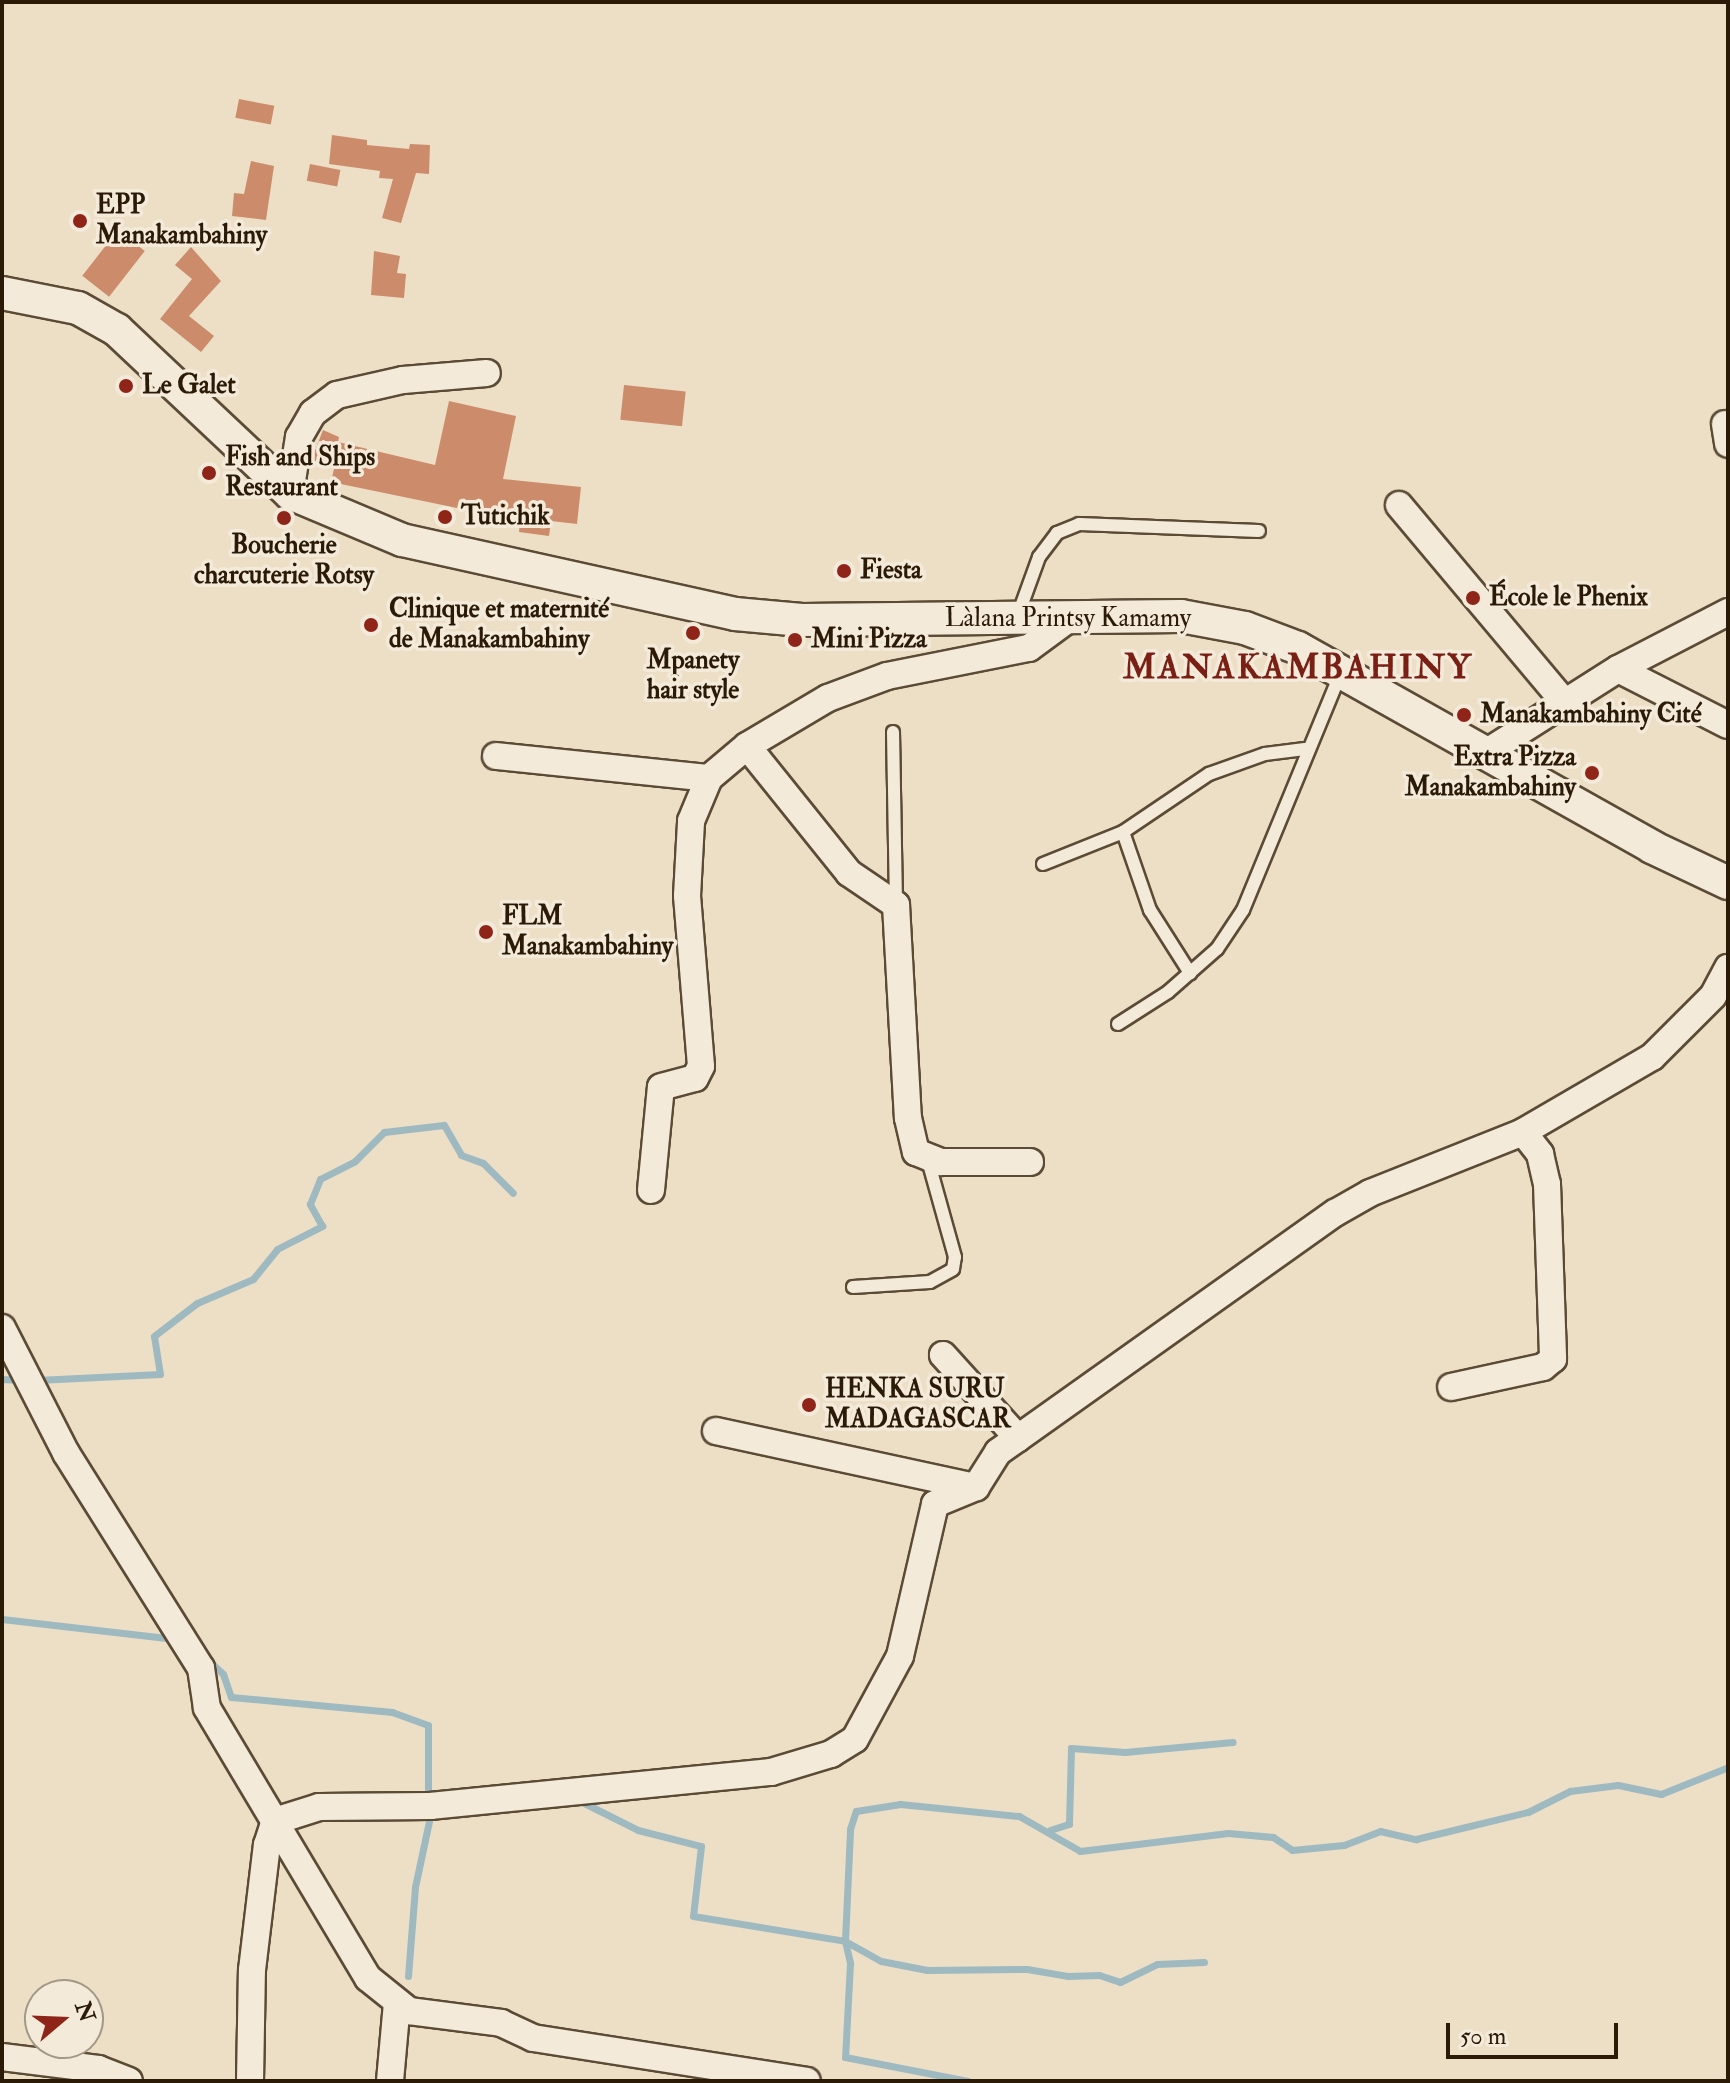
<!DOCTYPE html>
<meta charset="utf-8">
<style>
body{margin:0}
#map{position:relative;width:1730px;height:2083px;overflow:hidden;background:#ecdfc6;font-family:"IM FELL Double Pica",serif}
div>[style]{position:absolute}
.stream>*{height:7px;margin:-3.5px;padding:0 3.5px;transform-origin:3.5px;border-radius:3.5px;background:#9fb9c1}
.building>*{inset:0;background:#cc8c6b;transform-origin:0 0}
.roads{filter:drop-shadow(2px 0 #5b4b35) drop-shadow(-2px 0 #5b4b35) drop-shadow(0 2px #5b4b35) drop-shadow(0 -2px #5b4b35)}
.service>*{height:12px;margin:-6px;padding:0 6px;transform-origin:6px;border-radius:6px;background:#f3eada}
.minor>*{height:26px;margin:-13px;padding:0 13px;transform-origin:13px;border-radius:13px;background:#f3eada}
.tertiary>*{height:32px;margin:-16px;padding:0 16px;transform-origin:16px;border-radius:16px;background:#f3eada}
.dots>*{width:22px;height:22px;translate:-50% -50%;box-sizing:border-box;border:4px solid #f3eada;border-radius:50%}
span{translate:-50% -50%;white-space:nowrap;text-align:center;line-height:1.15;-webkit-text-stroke:7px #f3eada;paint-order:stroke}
.poi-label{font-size:26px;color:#2b1a05;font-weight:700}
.left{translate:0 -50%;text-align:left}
.right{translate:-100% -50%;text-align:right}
.street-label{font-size:26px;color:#2b1a05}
.district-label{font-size:34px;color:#7a1f14;font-weight:700;letter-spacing:2px}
.frame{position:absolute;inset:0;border:4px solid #2b1a05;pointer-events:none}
.north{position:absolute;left:24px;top:1979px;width:80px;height:80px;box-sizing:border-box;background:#f3eada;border:2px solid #a39785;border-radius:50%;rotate:71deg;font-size:22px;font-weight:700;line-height:32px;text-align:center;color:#2b1a05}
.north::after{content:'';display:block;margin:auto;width:28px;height:36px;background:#8f2418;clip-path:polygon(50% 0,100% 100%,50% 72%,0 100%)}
.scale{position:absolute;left:1446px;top:2023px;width:172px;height:36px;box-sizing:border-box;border:4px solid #2b1a05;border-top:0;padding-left:10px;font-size:24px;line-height:28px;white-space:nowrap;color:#2b1a05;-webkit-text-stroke:6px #f3eada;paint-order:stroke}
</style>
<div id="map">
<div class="stream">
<div style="left:2px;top:1379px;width:18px;rotate:3deg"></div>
<div style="left:37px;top:1380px;width:123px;rotate:-2.8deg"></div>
<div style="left:160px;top:1374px;width:38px;rotate:-99deg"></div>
<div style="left:154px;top:1336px;width:54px;rotate:-37.5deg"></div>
<div style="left:197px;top:1303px;width:61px;rotate:-23.2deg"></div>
<div style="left:253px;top:1279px;width:38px;rotate:-51deg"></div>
<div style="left:277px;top:1249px;width:51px;rotate:-27.1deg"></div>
<div style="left:322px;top:1226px;width:25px;rotate:-119deg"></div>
<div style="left:310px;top:1204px;width:27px;rotate:-68deg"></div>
<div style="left:320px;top:1179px;width:39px;rotate:-27deg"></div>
<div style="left:355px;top:1161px;width:41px;rotate:-45deg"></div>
<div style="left:384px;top:1132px;width:60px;rotate:-6.7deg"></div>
<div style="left:444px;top:1125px;width:34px;rotate:60deg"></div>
<div style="left:461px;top:1155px;width:23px;rotate:20deg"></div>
<div style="left:483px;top:1163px;width:42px;rotate:45deg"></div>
<div style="left:2px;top:1619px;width:174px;rotate:6.6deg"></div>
<div style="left:207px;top:1659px;width:22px;rotate:43deg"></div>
<div style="left:223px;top:1674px;width:24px;rotate:71deg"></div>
<div style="left:231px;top:1697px;width:162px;rotate:5.3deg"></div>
<div style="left:392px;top:1712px;width:38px;rotate:20deg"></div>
<div style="left:428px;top:1725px;width:77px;rotate:90deg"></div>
<div style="left:576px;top:1799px;width:69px;rotate:26.6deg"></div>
<div style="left:638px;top:1830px;width:65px;rotate:14.3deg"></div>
<div style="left:701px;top:1846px;width:70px;rotate:96.5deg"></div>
<div style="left:693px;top:1916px;width:154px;rotate:9.3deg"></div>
<div style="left:845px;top:1941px;width:112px;rotate:-87.4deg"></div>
<div style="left:850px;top:1829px;width:19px;rotate:-72deg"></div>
<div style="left:856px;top:1811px;width:45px;rotate:-9deg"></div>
<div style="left:900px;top:1804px;width:120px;rotate:5.8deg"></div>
<div style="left:1019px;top:1816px;width:70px;rotate:29.8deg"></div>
<div style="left:1080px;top:1851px;width:149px;rotate:-6.9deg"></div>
<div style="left:1228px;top:1833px;width:45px;rotate:5.1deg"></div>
<div style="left:1273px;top:1837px;width:23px;rotate:34deg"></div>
<div style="left:1292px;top:1850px;width:52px;rotate:-5.5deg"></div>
<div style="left:1344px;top:1845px;width:39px;rotate:-21deg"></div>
<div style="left:1380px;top:1831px;width:37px;rotate:13deg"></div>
<div style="left:1416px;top:1839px;width:115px;rotate:-13.6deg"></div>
<div style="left:1528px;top:1812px;width:47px;rotate:-26.6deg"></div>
<div style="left:1570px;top:1791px;width:48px;rotate:-7.1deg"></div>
<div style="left:1618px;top:1785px;width:44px;rotate:11.8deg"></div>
<div style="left:1661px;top:1794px;width:72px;rotate:-21.9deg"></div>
<div style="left:1050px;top:1830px;width:20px;rotate:-18deg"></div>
<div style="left:1069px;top:1824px;width:76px;rotate:-88.5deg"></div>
<div style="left:1071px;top:1748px;width:54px;rotate:4.2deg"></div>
<div style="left:1125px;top:1752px;width:108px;rotate:-5.3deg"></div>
<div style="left:845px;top:1941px;width:41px;rotate:29.1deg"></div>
<div style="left:881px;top:1961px;width:47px;rotate:11.1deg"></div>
<div style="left:927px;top:1970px;width:100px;rotate:-0.6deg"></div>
<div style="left:1027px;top:1969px;width:42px;rotate:9.7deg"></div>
<div style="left:1068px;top:1976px;width:31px;rotate:-2deg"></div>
<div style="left:1099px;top:1975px;width:22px;rotate:18deg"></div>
<div style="left:1120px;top:1982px;width:41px;rotate:-25.9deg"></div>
<div style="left:1157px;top:1964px;width:47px;rotate:-2.4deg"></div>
<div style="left:845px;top:1941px;width:23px;rotate:77deg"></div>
<div style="left:850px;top:1963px;width:94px;rotate:93deg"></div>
<div style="left:845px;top:2057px;width:125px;rotate:11deg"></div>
<div style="left:408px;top:1976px;width:89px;rotate:-85.5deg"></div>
<div style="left:415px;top:1887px;width:77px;rotate:-78deg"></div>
</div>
<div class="building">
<div style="left:239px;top:99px;width:36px;height:19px;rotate:11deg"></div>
<div style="clip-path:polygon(332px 135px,367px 140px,367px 145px,409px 149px,410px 144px,430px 145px,429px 174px,416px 173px,401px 223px,382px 218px,393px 179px,379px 178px,380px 171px,329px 164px)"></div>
<div style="clip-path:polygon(251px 161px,274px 166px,266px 220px,232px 216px,234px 193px,244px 194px)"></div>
<div style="left:310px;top:164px;width:31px;height:17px;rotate:11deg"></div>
<div style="left:118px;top:230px;width:34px;height:58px;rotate:38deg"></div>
<div style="clip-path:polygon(191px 247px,221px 281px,189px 316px,214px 336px,201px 352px,160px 319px,192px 279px,175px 265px)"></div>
<div style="clip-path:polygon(374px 251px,400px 256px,397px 273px,406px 274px,404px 298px,371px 295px)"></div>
<div style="left:624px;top:385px;width:62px;height:35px;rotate:6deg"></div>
<div style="clip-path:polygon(449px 401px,516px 416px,503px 479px,581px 487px,577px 524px,551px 521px,549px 536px,519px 532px,520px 521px,331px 482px,334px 469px,311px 461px,323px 430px,339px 437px,338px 442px,435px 465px)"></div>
</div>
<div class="roads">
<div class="service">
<div style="left:1018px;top:615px;width:62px;rotate:-70.1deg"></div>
<div style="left:1039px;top:557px;width:30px;rotate:-53deg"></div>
<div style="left:1057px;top:533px;width:24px;rotate:-22deg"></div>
<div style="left:1079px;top:524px;width:180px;rotate:2.2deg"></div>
<div style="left:893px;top:732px;width:170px;rotate:89deg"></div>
<div style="left:1123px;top:832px;width:83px;rotate:70.9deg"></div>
<div style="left:1150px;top:910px;width:75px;rotate:57.6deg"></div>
<div style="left:1043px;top:864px;width:86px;rotate:-21.8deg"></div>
<div style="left:1123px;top:832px;width:104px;rotate:-34deg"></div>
<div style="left:1209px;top:774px;width:59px;rotate:-19.7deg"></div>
<div style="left:1265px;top:754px;width:40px;rotate:-7.1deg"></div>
<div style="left:1118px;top:1024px;width:59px;rotate:-32.6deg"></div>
<div style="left:1168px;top:992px;width:65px;rotate:-41.3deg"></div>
<div style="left:1217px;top:949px;width:47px;rotate:-56.3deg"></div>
<div style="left:1243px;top:910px;width:254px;rotate:-67.6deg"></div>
<div style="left:853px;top:1287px;width:77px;rotate:-3.7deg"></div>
<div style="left:930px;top:1282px;width:26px;rotate:-29deg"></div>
<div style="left:953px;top:1269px;width:12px;rotate:-81deg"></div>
<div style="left:955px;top:1257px;width:101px;rotate:-105.6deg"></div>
</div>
<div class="minor">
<div style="left:1725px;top:424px;width:20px;rotate:81deg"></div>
<div style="left:290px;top:493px;width:57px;rotate:-80.9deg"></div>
<div style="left:299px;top:437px;width:28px;rotate:-60deg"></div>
<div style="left:313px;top:413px;width:30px;rotate:-37deg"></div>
<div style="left:337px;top:395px;width:68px;rotate:-12.8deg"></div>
<div style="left:403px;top:380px;width:84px;rotate:-4.8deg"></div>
<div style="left:1399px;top:505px;width:258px;rotate:50deg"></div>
<div style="left:1728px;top:612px;width:124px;rotate:152.6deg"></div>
<div style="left:1618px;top:669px;width:123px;rotate:27deg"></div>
<div style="left:747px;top:746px;width:163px;rotate:51.2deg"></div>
<div style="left:849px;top:873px;width:57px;rotate:34.2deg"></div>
<div style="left:896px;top:905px;width:213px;rotate:86.8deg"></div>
<div style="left:908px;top:1118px;width:35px;rotate:77deg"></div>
<div style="left:916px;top:1152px;width:27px;rotate:22deg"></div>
<div style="left:941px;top:1162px;width:89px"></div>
<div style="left:1484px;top:754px;width:159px;rotate:-32.4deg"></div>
<div style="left:496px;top:756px;width:214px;rotate:5.9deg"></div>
<div style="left:1523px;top:1132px;width:149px;rotate:-30.2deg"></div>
<div style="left:1652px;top:1057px;width:86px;rotate:-45deg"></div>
<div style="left:1713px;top:996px;width:32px;rotate:-62deg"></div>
<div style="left:651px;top:1190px;width:103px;rotate:-84.5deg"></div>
<div style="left:661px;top:1087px;width:35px;rotate:-15deg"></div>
<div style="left:695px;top:1078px;width:13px;rotate:-63deg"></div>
<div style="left:701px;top:1066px;width:171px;rotate:-94.7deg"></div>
<div style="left:687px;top:896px;width:75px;rotate:-86.9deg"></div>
<div style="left:691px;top:821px;width:47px;rotate:-67.3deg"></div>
<div style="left:709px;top:778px;width:50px;rotate:-40.1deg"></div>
<div style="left:747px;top:746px;width:94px;rotate:-30.7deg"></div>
<div style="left:828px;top:698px;width:63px;rotate:-20.4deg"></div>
<div style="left:887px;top:676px;width:145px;rotate:-11.2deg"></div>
<div style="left:1029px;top:648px;width:51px;rotate:-36.2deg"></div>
<div style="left:2px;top:1328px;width:140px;rotate:62.9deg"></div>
<div style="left:66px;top:1453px;width:254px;rotate:57.9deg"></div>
<div style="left:201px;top:1668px;width:40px;rotate:81.5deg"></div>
<div style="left:207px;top:1708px;width:314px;rotate:59.2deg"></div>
<div style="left:368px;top:1978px;width:53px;rotate:38.8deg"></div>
<div style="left:409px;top:2011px;width:93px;rotate:7.4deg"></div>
<div style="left:501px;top:2023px;width:35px;rotate:25deg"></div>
<div style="left:533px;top:2038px;width:277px;rotate:8.9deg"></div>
<div style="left:716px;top:1431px;width:266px;rotate:12.2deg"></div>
<div style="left:1018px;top:1438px;width:389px;rotate:-35.4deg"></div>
<div style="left:1335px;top:1213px;width:40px;rotate:-29.7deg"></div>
<div style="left:1370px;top:1193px;width:165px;rotate:-21.7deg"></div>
<div style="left:1523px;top:1132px;width:28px;rotate:52deg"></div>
<div style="left:1540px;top:1154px;width:31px;rotate:77deg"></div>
<div style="left:1547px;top:1184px;width:175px;rotate:88deg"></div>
<div style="left:1553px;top:1359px;width:13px;rotate:141deg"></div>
<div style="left:1543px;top:1367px;width:94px;rotate:167.7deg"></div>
<div style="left:2px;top:2057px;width:97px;rotate:7.1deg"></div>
<div style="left:98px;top:2069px;width:33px;rotate:21deg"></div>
<div style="left:250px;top:2081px;width:111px;rotate:-89deg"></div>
<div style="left:252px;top:1970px;width:126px;rotate:-83.2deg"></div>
<div style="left:267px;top:1845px;width:25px;rotate:-72deg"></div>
<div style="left:275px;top:1821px;width:46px;rotate:-17.7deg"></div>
<div style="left:319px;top:1807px;width:111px;rotate:-0.5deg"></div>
<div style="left:430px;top:1806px;width:343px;rotate:-5.7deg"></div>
<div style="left:771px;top:1772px;width:63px;rotate:-16.7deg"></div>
<div style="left:831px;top:1754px;width:28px;rotate:-32deg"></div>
<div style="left:855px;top:1739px;width:94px;rotate:-61.5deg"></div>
<div style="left:900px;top:1656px;width:156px;rotate:-77deg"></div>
<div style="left:935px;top:1504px;width:44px;rotate:-22.5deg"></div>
<div style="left:976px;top:1487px;width:41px;rotate:-57.8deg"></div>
<div style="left:998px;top:1452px;width:24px;rotate:-35deg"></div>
<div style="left:1018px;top:1438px;width:112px;rotate:-132.1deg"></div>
<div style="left:390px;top:2081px;width:79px;rotate:-84.9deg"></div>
</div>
<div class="tertiary">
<div style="left:2px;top:293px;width:77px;rotate:11.2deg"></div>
<div style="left:78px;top:308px;width:45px;rotate:29.4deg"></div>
<div style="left:117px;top:330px;width:238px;rotate:43.3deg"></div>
<div style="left:290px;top:493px;width:121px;rotate:22.8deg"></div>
<div style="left:402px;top:540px;width:341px;rotate:12.5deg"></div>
<div style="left:735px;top:614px;width:67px;rotate:5.1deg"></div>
<div style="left:802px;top:620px;width:379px;rotate:-0.6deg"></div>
<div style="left:1181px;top:616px;width:65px;rotate:10.6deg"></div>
<div style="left:1245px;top:628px;width:57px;rotate:20.7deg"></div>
<div style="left:1298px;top:648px;width:406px;rotate:29.3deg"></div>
<div style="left:1652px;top:847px;width:84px;rotate:25.3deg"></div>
</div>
</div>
<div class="dots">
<div style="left:80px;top:221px;background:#8f2418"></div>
<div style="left:126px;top:386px;background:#8f2418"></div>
<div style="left:209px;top:473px;background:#8f2418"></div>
<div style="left:445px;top:517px;background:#8f2418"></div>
<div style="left:284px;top:518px;background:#8f2418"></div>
<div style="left:844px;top:571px;background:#8f2418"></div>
<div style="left:1473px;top:598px;background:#8f2418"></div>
<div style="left:371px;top:625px;background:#8f2418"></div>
<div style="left:693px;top:633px;background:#8f2418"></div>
<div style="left:795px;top:640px;background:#8f2418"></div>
<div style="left:1464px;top:715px;background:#8f2418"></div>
<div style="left:1592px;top:773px;background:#8f2418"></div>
<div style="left:486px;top:932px;background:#8f2418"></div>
<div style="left:809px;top:1405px;background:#8f2418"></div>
</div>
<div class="poi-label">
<span class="left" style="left:96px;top:221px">EPP<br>Manakambahiny</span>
<span class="left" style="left:142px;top:386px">Le Galet</span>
<span class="left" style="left:225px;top:473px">Fish and Ships<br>Restaurant</span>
<span class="left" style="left:461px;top:517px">Tutichik</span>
<span style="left:284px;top:561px">Boucherie<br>charcuterie Rotsy</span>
<span class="left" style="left:860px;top:571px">Fiesta</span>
<span class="left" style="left:1489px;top:598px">École le Phenix</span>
<span class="left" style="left:389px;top:625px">Clinique et maternité<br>de Manakambahiny</span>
<span class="left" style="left:811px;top:640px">Mini Pizza</span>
<span style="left:693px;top:676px">Mpanety<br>hair style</span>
<span class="left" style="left:1480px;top:715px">Manakambahiny Cité</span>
<span class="right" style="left:1576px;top:773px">Extra Pizza<br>Manakambahiny</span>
<span class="left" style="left:502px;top:932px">FLM<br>Manakambahiny</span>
<span class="left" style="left:825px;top:1405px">HENKA SURU<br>MADAGASCAR</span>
</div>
<div class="street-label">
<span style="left:1068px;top:619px">Làlana Printsy Kamamy</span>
</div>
<div class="district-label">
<span style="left:1298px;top:668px">MANAKAMBAHINY</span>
</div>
<div class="frame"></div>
<div class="north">N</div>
<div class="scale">50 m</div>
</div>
